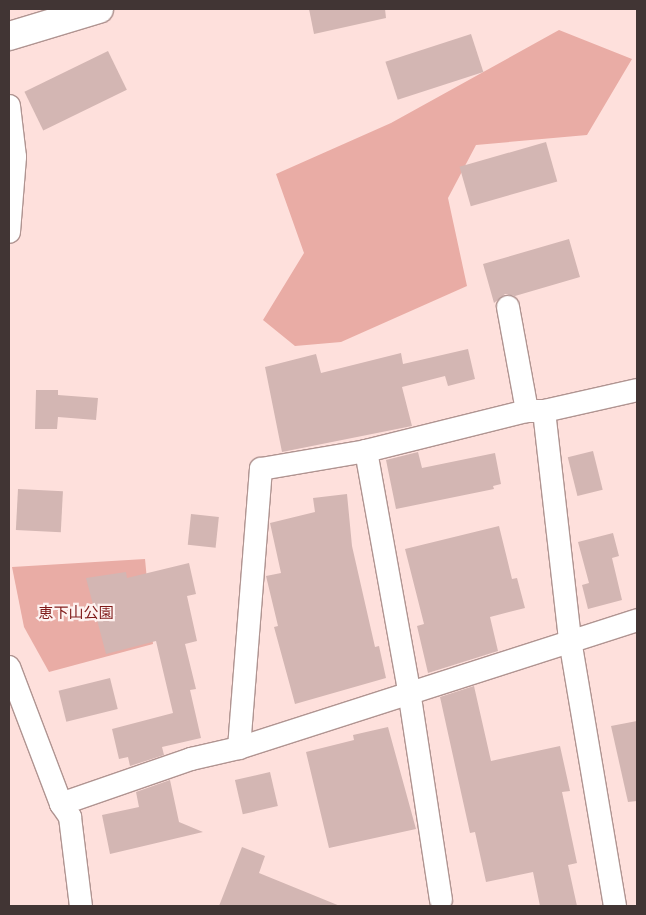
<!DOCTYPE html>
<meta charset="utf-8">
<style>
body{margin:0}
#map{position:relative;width:646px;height:915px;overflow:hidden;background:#fee0dc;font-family:Helvetica,"Noto Sans JP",sans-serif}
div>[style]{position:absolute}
.green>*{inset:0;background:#e9aca5}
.building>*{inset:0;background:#d3b6b3;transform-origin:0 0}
.roads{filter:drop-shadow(1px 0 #b09491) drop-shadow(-1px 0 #b09491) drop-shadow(0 1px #b09491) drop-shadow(0 -1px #b09491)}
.minor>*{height:22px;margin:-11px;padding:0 11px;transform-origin:11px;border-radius:11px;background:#fff}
.tertiary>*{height:28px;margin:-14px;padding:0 14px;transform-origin:14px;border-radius:14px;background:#fff}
span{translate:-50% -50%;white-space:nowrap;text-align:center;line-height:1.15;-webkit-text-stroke:4.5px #fef2f0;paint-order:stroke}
.park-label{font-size:15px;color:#7f1a19}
.frame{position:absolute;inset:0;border:10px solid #413534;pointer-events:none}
</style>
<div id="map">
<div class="green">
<div style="clip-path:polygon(559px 30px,632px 59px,587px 135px,476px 145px,448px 198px,467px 286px,341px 342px,295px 346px,263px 320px,304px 253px,276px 174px,391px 123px)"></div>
<div style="clip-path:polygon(145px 559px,153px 644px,49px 672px,24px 627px,12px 567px)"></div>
</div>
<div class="building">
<div style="clip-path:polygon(309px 9px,385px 9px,386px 18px,314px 34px)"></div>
<div style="left:471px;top:34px;width:40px;height:90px;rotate:72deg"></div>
<div style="left:108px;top:51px;width:43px;height:93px;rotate:64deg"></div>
<div style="left:546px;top:142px;width:41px;height:90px;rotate:74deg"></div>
<div style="clip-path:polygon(569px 239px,580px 277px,515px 296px,505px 294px,494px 303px,483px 264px)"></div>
<div style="clip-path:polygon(468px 349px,475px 379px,448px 386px,445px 376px,402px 387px,412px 426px,282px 452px,265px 367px,316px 354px,321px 373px,401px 353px,403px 364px)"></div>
<div style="clip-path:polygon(36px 390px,58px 390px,58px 395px,98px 398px,96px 420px,58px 417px,57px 429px,35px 429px)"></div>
<div style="left:593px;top:451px;width:40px;height:26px;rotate:76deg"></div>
<div style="clip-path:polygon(418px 452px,422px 468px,495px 453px,501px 484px,493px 486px,494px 489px,396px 509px,386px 460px)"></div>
<div style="left:18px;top:489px;width:45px;height:41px;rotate:3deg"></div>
<div style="clip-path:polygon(347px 494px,352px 546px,375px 647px,379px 646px,386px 678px,295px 704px,274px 627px,278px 626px,266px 576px,281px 573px,270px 523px,315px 512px,313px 498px)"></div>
<div style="left:191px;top:514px;width:28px;height:31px;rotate:6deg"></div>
<div style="clip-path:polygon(499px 526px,512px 579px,517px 578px,525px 608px,490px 617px,498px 651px,428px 673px,417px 626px,424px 624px,405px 549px)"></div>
<div style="clip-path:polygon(613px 533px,619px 556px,612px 558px,622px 600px,588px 609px,582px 585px,589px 583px,578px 542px)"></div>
<div style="clip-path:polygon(189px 563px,196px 594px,187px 596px,197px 641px,185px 644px,196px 689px,190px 690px,201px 738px,162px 747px,164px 755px,130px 766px,128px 757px,119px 759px,112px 729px,173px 713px,156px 641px,106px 654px,86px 578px,126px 572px,127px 578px)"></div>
<div style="left:110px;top:678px;width:32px;height:53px;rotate:76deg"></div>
<div style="clip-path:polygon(474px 686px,491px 761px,560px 746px,570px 791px,562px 792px,577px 863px,568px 865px,577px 906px,540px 906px,533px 872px,486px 882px,475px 832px,470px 833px,440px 697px)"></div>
<div style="clip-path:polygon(637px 721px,637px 801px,628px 802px,611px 726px)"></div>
<div style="clip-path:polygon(388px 727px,416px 829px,329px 848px,306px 752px,354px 740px,353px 735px)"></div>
<div style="left:270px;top:772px;width:35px;height:36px;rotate:77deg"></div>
<div style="clip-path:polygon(170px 780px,179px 822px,203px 832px,110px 854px,102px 815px,139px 807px,136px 792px)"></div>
<div style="clip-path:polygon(242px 847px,265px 856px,259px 873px,340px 906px,219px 906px)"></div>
</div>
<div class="roads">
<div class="minor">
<div style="left:9px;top:106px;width:51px;rotate:83.3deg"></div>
<div style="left:15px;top:157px;width:75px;rotate:94.6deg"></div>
<div style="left:508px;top:307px;width:106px;rotate:79.6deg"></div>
<div style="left:544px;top:411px;width:230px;rotate:83.5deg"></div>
<div style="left:570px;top:640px;width:270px;rotate:80.4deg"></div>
<div style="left:366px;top:451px;width:244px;rotate:79.8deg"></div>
<div style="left:409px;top:691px;width:211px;rotate:81.3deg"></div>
<div style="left:9px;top:667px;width:147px;rotate:69.2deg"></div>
<div style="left:61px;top:804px;width:16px;rotate:55deg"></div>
<div style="left:70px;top:817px;width:90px;rotate:83deg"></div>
<div style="left:239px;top:748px;width:280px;rotate:-85.5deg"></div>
<div style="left:261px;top:469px;width:107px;rotate:-9.7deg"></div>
<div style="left:366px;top:451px;width:166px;rotate:-14deg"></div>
<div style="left:527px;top:411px;width:17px"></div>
<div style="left:544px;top:411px;width:95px;rotate:-12.7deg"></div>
<div style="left:61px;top:804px;width:138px;rotate:-19.1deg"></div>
<div style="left:191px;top:759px;width:49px;rotate:-12.9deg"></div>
<div style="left:239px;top:748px;width:418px;rotate:-17.8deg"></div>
</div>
<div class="tertiary">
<div style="left:9px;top:36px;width:94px;rotate:-16.7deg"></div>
</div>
</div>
<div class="park-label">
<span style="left:76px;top:613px">恵下山公園</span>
</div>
<div class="frame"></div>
</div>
